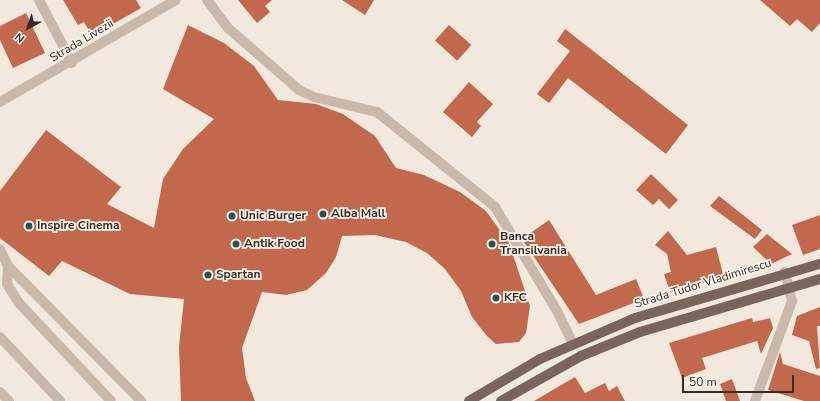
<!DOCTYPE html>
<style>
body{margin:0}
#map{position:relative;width:820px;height:401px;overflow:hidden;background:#f2e8de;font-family:"Nunito Sans",sans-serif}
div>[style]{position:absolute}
.building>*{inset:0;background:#c1684d;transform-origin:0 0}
.minor>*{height:10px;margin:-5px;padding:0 5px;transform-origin:5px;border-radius:5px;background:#cab9aa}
.major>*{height:10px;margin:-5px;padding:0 5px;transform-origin:5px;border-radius:5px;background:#79655b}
.dots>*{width:11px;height:11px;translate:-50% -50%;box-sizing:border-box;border:2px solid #f9f3eb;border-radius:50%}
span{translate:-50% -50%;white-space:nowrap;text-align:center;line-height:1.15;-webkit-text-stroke:3.5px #f9f3eb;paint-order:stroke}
.street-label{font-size:12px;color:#372e2a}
.poi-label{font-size:12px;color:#372e2a;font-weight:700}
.left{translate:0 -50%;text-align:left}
.north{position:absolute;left:8px;top:8px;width:40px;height:40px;-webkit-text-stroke:3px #f9f3eb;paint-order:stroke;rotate:220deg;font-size:11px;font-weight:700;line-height:16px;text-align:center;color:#372e2a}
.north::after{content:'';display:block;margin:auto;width:14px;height:18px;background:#372e2a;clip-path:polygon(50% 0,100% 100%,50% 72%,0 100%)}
.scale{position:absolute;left:682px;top:375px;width:112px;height:18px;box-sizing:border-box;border:2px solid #372e2a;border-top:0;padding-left:5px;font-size:12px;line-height:14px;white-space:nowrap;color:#372e2a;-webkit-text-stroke:3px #f9f3eb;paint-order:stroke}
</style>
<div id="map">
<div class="building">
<div style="clip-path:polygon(63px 0,136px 0,141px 8px,92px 36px,84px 22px,78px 25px)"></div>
<div style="clip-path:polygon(238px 0,272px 0,265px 6px,270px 12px,257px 23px)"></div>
<div style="clip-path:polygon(342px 0,374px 0,365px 15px)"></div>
<div style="clip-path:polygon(760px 0,820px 0,820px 23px,812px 32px,797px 19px,790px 26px)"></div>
<div style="clip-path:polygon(26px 13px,45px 53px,13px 68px,0 40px,0 26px)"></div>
<div style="clip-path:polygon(188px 25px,224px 43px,254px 66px,278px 100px,316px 104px,343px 114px,375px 136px,396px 168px,424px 175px,460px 192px,486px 211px,509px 243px,530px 306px,526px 333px,519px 342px,496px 344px,487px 336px,472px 317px,461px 291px,445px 269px,427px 253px,406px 242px,375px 235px,342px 236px,336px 257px,326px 273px,307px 290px,286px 295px,262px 292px,242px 348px,246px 378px,255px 401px,181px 401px,179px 347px,184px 299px,130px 294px,62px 261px,49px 276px,0 238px,0 191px,46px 130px,121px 187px,107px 204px,154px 228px,163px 179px,183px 149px,214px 119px,163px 89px)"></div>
<div style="left:449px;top:25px;width:30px;height:21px;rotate:42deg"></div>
<div style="clip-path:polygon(565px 29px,688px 125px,666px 154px,568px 78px,549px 103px,537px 94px,570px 51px,557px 41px)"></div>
<div style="clip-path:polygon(469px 82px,493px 104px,477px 122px,481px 126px,472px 137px,443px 112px)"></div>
<div style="clip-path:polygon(651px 174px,678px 200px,669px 209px,659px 199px,653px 205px,636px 190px)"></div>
<div style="clip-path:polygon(719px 196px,762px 230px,755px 239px,710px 206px)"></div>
<div style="clip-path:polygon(820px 215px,820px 249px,803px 255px,792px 225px)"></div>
<div style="clip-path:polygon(549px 220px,596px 295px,636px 279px,644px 299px,579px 324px,522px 239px)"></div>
<div style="clip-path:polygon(668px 231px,687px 255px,716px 247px,724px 278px,670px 292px,664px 274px,671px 272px,667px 254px,655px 245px)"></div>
<div style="clip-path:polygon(767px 234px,792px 254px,771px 264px,753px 247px)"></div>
<div style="clip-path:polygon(820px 307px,820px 326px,817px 326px,820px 368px,816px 369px,809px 341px,792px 335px,797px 316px)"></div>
<div style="clip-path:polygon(752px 318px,753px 322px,770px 318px,773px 328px,761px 354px,757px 341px,702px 358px,706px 369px,682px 378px,669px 343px)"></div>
<div style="clip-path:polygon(780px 352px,783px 364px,820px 376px,820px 401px,804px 401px,768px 390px)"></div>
<div style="clip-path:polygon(575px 377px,585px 393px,605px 383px,609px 391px,617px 386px,625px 401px,534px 401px)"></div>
<div style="clip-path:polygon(732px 379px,740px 401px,726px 401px,720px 384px)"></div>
</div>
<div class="minor">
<div style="left:39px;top:0;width:71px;rotate:62.4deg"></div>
<div style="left:207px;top:0;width:35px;rotate:53deg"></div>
<div style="left:228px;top:28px;width:94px;rotate:41.1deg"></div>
<div style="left:299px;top:90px;width:17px;rotate:25deg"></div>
<div style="left:314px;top:97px;width:65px;rotate:13.4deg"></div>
<div style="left:377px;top:112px;width:151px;rotate:38.8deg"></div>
<div style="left:495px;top:207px;width:121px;rotate:59.2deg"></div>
<div style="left:557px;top:311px;width:37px;rotate:64deg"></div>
<div style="left:0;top:102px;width:203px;rotate:-30.1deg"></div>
<div style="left:0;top:249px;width:19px;rotate:65deg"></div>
<div style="left:8px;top:266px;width:190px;rotate:45.4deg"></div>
<div style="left:8px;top:266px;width:18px;rotate:93deg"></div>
<div style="left:7px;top:284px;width:22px;rotate:58deg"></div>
<div style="left:19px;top:303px;width:134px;rotate:46.8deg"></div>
<div style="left:0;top:337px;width:88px;rotate:46.8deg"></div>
<div style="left:0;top:392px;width:13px;rotate:45deg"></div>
<div style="left:755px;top:401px;width:107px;rotate:-69.7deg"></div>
<div style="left:792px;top:301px;width:30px;rotate:-104deg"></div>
</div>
<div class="major">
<div style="left:469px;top:401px;width:82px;rotate:-30.6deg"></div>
<div style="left:540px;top:359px;width:103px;rotate:-23.3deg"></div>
<div style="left:635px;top:318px;width:193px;rotate:-16.3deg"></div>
<div style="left:501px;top:401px;width:92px;rotate:-29.4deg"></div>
<div style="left:581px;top:356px;width:64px;rotate:-22.1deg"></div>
<div style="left:640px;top:332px;width:188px;rotate:-16.4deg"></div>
</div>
<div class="dots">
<div style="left:323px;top:214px;background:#205458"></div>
<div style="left:232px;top:216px;background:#205458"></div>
<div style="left:29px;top:226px;background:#205458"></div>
<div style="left:236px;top:244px;background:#205458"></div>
<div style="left:492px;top:244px;background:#205458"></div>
<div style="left:208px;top:275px;background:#205458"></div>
<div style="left:496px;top:298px;background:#205458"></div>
</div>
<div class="street-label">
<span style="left:82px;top:41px;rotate:-31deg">Strada Livezii</span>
<span style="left:703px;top:284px;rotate:-17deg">Strada Tudor Vladimirescu</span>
</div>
<div class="poi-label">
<span class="left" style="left:331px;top:214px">Alba Mall</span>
<span class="left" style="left:240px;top:216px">Unic Burger</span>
<span class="left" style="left:37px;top:226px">Inspire Cinema</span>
<span class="left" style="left:500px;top:244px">Banca<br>Transilvania</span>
<span class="left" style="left:244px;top:244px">Antik Food</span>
<span class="left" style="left:216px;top:275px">Spartan</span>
<span class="left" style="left:504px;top:298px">KFC</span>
</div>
<div class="north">N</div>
<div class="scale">50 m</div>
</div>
